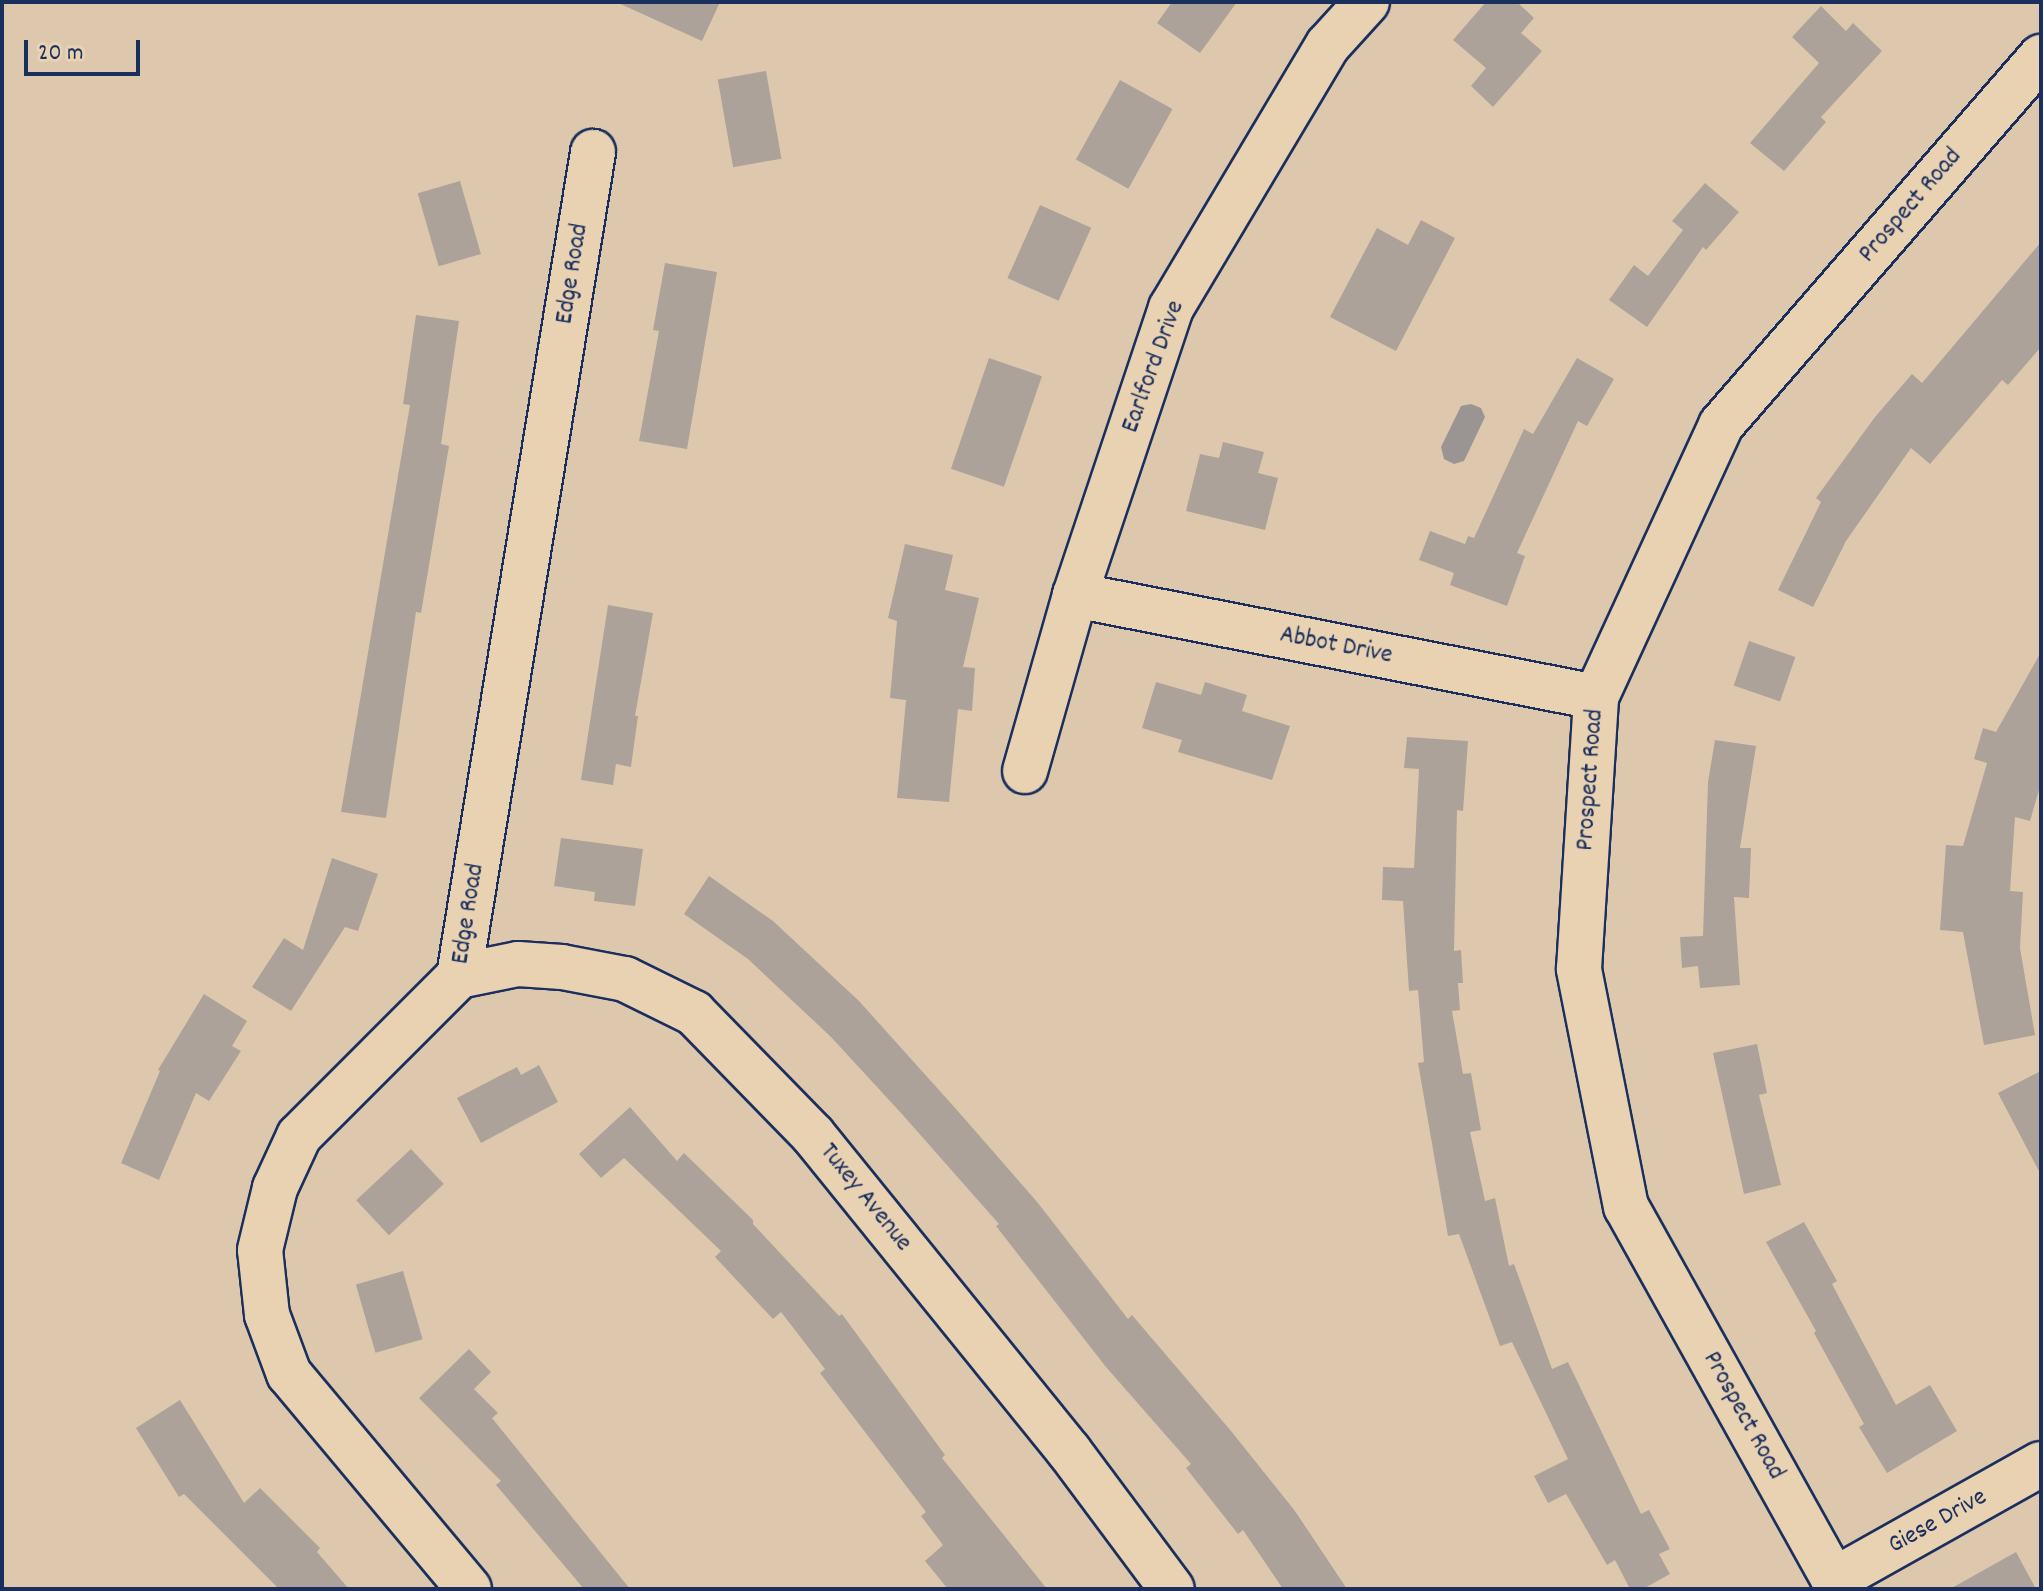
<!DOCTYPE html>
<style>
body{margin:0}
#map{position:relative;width:2043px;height:1591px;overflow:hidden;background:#ddc8ad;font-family:Dekko,sans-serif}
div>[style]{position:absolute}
.water>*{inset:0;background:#9a9492}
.building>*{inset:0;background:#ada299;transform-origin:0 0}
.roads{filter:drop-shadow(2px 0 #1b2f5e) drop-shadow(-2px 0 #1b2f5e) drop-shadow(0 2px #1b2f5e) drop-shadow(0 -2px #1b2f5e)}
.minor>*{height:44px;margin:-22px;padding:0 22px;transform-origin:22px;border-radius:22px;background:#e9d2b2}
span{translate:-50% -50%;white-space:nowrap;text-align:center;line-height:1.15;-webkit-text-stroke:7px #e9d2b2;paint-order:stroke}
.street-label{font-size:26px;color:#1b2f5e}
.frame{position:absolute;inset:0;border:4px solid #1b2f5e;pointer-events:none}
.scale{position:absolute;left:24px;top:40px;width:116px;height:36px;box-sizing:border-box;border:4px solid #1b2f5e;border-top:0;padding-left:10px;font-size:24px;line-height:28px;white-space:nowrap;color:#1b2f5e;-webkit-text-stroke:6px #e9d2b2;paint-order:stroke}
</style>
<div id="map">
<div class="water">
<div style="clip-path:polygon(1471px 404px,1481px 408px,1485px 417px,1464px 461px,1454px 464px,1444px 459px,1441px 447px,1461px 406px)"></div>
</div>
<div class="building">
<div style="clip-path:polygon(616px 2px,720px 2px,702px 41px)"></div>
<div style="clip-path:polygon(1172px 2px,1237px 2px,1200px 53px,1157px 23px)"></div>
<div style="clip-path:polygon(1486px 2px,1517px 2px,1534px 18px,1521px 33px,1542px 51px,1493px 107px,1471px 86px,1486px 68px,1453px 40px)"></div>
<div style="clip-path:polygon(1821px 6px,1846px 31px,1853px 23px,1882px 51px,1821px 117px,1826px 122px,1784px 171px,1750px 143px,1819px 63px,1792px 37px)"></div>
<div style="left:766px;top:71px;width:89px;height:49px;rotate:80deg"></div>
<div style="left:1120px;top:80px;width:60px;height:91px;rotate:29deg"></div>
<div style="left:460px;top:181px;width:76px;height:44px;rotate:74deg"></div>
<div style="clip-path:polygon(1705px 183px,1739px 212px,1706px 250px,1703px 247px,1647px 327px,1609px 300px,1634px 265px,1648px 276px,1683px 230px,1672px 221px)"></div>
<div style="left:1040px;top:205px;width:56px;height:80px;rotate:24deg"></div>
<div style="clip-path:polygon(1421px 220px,1455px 238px,1396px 351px,1330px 317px,1377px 228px,1408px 245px)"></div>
<div style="clip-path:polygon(2041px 242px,2041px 347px,2008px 385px,2002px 380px,1930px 464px,1911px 448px,1846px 541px,1813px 607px,1778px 590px,1821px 502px,1816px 498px,1875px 417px,1912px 374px,1922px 383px)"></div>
<div style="clip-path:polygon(665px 263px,717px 272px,687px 449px,639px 441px,659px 331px,653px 330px)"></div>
<div style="clip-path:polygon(416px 315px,459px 321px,441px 444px,449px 446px,421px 613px,416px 612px,386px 818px,341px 812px,410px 405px,403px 404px)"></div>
<div style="left:989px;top:358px;width:56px;height:117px;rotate:19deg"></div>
<div style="clip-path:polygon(1577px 358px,1614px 379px,1587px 426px,1578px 421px,1517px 553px,1525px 556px,1507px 606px,1450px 585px,1454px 573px,1419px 560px,1430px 531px,1465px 544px,1468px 536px,1474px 538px,1524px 429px,1533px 434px)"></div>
<div style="clip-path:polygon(1223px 442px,1264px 452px,1258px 473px,1278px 478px,1265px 530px,1186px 511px,1200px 454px,1219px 458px)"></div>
<div style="clip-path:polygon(905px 544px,953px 555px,945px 590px,979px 598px,963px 667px,975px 668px,972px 711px,958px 709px,949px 802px,897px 798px,906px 700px,890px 698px,897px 621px,888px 618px)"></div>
<div style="clip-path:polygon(608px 605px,653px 613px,635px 716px,638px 716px,631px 767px,616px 764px,613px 785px,581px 780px)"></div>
<div style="left:1749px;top:641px;width:49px;height:47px;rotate:19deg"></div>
<div style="clip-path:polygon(2041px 652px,2041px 783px,2030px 821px,2015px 817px,2010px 891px,2023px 892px,2020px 948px,2035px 1035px,1984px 1045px,1963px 932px,1940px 930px,1946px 845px,1963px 846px,1987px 763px,1974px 759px,1983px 728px,1996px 732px)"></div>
<div style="clip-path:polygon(1156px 682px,1201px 695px,1205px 682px,1247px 695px,1242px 711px,1290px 726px,1272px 780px,1178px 752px,1182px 740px,1142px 728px)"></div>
<div style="clip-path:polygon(1407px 737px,1468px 741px,1463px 811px,1457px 810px,1454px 951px,1461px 950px,1463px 983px,1458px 983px,1460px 1010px,1452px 1011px,1463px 1074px,1471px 1073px,1481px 1130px,1470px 1132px,1485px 1201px,1495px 1198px,1509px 1266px,1514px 1264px,1552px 1369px,1568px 1362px,1641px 1514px,1649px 1510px,1670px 1549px,1659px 1554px,1670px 1574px,1643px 1589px,1630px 1589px,1615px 1560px,1607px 1565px,1566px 1494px,1548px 1503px,1534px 1476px,1568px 1459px,1512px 1342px,1500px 1346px,1459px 1234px,1448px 1236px,1418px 1063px,1424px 1062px,1418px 990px,1409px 991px,1403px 901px,1382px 900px,1383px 867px,1414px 868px,1419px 769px,1404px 768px)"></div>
<div style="clip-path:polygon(1715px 740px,1756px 746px,1740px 848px,1751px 848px,1749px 898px,1734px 897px,1740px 985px,1700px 988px,1698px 966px,1682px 968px,1680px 937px,1703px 936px,1708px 782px)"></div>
<div style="clip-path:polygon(561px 838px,643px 849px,635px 906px,594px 901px,595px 892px,554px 886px)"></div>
<div style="clip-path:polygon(332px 858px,378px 874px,358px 931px,345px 927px,291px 1011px,252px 987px,284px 938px,303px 950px)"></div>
<div style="clip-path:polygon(709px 876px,773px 921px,859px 1001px,956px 1109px,1038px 1203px,1128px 1319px,1132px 1315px,1231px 1431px,1295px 1511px,1347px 1589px,1283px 1589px,1243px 1530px,1238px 1534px,1186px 1468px,1191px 1464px,1106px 1367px,996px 1226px,999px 1224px,901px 1113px,831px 1037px,748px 959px,684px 914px)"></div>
<div style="clip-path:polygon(204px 994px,247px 1021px,232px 1046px,241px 1051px,209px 1101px,196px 1093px,159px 1180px,121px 1163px,160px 1071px,158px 1070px)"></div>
<div style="clip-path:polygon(1757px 1044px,1767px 1093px,1759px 1095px,1781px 1185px,1744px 1194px,1713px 1053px)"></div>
<div style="clip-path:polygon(539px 1065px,558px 1102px,481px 1143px,457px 1098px,517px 1067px,521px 1075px)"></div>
<div style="clip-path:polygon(2041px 1071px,2041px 1175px,1998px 1093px)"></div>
<div style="clip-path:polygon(630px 1107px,677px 1161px,684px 1153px,753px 1220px,753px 1224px,839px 1316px,842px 1314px,945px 1455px,942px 1458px,1047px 1589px,948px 1589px,925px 1561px,943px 1545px,921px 1516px,926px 1512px,820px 1373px,825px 1369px,781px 1312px,773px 1319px,715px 1257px,721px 1251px,624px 1158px,601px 1178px,579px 1154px)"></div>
<div style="left:411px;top:1149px;width:48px;height:75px;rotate:47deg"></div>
<div style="clip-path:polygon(1804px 1222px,1837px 1281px,1832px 1284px,1896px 1405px,1930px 1385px,1957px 1431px,1887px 1473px,1859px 1427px,1864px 1424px,1814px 1333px,1816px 1331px,1766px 1242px)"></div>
<div style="left:403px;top:1271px;width:71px;height:49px;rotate:74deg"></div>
<div style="clip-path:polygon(469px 1349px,491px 1372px,474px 1389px,498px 1413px,492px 1418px,630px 1589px,584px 1589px,496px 1485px,501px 1481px,419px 1398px)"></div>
<div style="clip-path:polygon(180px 1400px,244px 1503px,260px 1488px,320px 1548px,317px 1552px,349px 1589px,279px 1589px,184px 1494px,179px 1497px,136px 1428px)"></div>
<div style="clip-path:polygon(2016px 1552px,2036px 1589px,1950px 1589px)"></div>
</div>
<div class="roads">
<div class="minor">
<div style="left:1075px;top:595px;width:531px;rotate:11.08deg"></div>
<div style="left:1025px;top:771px;width:183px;rotate:-74.1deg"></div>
<div style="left:1075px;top:595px;width:303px;rotate:-71.5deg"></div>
<div style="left:1171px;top:308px;width:306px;rotate:-59.2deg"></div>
<div style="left:1328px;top:45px;width:58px;rotate:-47.8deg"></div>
<div style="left:459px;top:976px;width:60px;rotate:-11.5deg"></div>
<div style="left:518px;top:964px;width:44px;rotate:3.9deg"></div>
<div style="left:562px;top:967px;width:64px;rotate:10.8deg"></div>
<div style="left:625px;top:979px;width:77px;rotate:26.2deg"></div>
<div style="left:694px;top:1013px;width:170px;rotate:45.7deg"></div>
<div style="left:813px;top:1135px;width:407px;rotate:51deg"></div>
<div style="left:1069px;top:1451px;width:172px;rotate:53.3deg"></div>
<div style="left:1834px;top:1580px;width:237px;rotate:-29.3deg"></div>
<div style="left:469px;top:1589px;width:280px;rotate:-129.9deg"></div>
<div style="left:289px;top:1374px;width:63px;rotate:-110.4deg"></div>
<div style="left:267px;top:1315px;width:65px;rotate:-96.1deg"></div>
<div style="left:260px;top:1250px;width:64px;rotate:-76.4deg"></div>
<div style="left:275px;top:1188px;width:57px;rotate:-65.2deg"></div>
<div style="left:299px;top:1136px;width:226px;rotate:-45deg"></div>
<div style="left:459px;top:976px;width:835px;rotate:-80.76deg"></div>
<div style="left:1839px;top:1589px;width:437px;rotate:-119.1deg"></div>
<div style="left:1626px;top:1207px;width:243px;rotate:-101.2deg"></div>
<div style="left:1579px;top:969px;width:273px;rotate:-86.4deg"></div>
<div style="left:1596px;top:697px;width:299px;rotate:-65.3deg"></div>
<div style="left:1721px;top:425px;width:488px;rotate:-49deg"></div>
</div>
</div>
<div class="street-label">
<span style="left:1911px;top:206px;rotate:-49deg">Prospect Road</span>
<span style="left:573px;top:274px;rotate:-81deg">Edge Road</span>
<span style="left:1154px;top:367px;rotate:-70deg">Earlford Drive</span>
<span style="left:1336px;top:646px;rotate:11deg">Abbot Drive</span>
<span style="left:1591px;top:780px;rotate:-86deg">Prospect Road</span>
<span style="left:469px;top:914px;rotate:-81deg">Edge Road</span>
<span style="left:865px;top:1198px;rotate:51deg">Tuxey Avenue</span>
<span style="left:1743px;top:1416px;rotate:61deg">Prospect Road</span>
<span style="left:1938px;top:1522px;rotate:-29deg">Giese Drive</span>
</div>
<div class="frame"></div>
<div class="scale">20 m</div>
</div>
